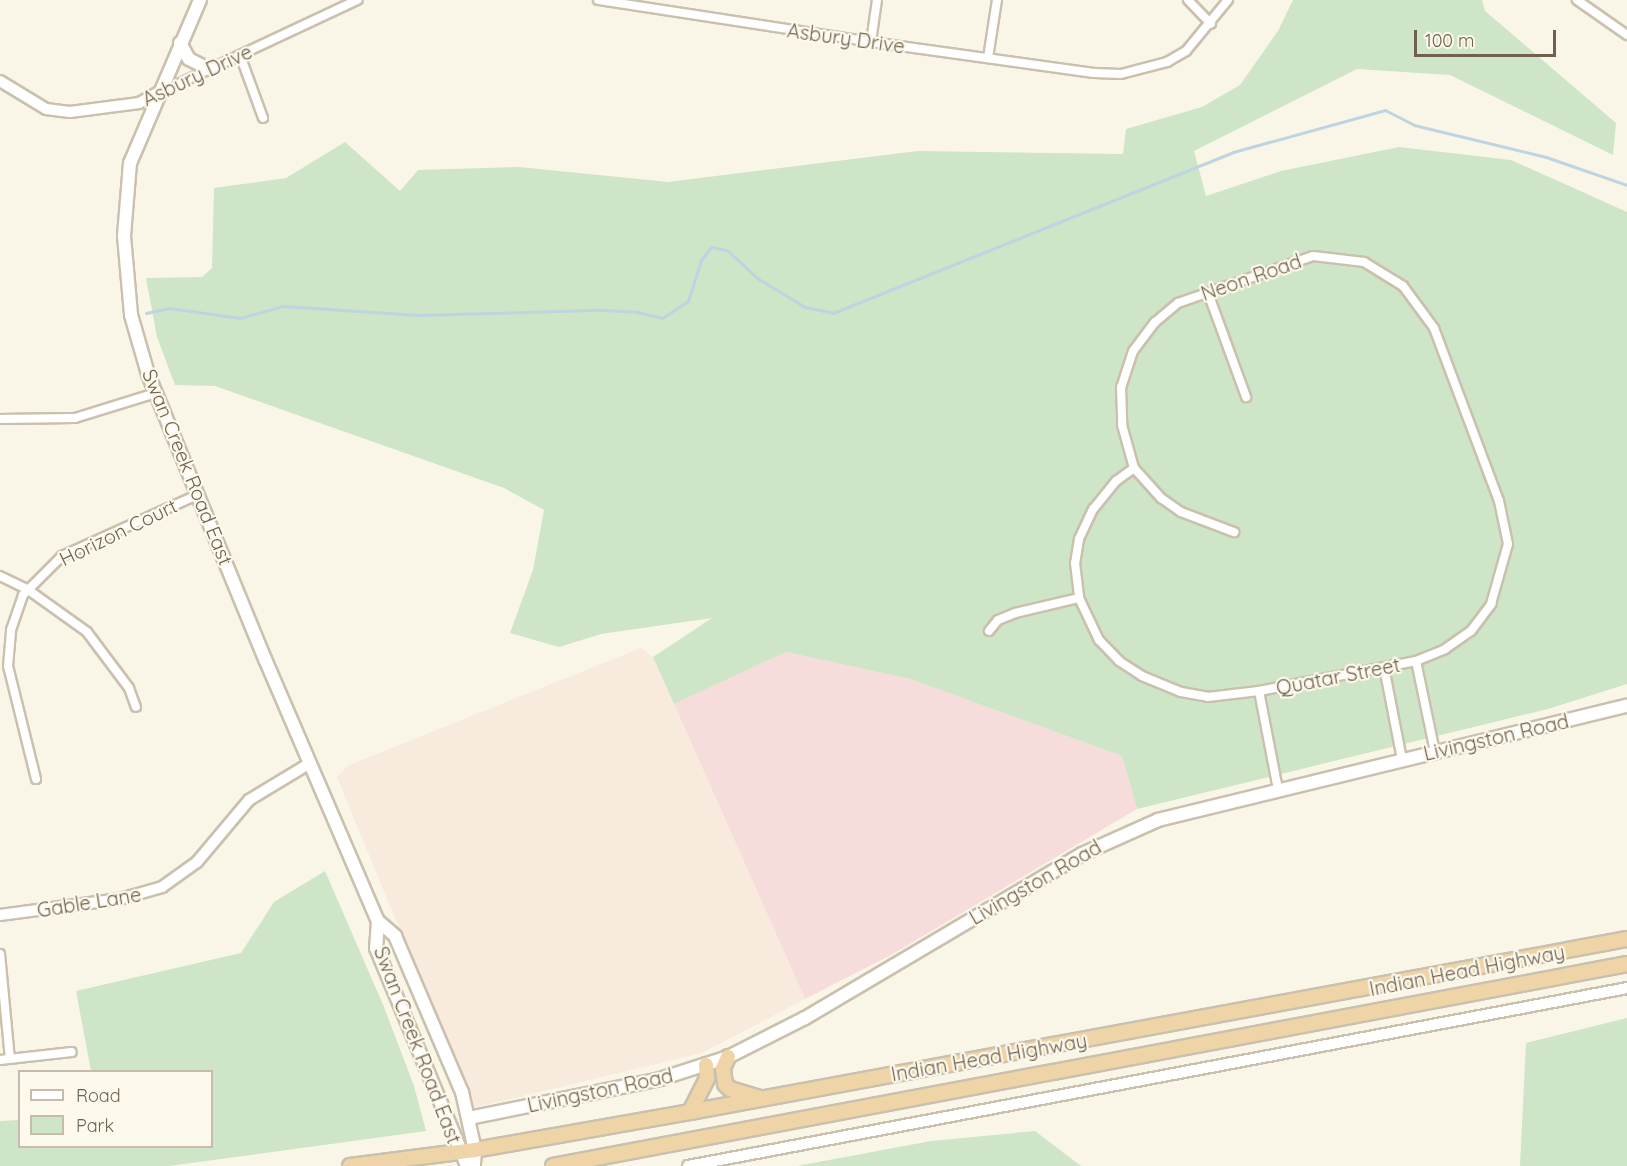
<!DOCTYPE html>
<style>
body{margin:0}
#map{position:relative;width:1627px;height:1166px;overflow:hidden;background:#f9f6e7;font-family:Quicksand,sans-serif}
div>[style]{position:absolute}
.commercial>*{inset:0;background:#f8eadc}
.medical>*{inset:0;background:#f6dddb}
.green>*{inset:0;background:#cee5c7}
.stream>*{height:3px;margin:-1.5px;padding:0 1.5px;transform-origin:1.5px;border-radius:1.5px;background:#bed5e1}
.roads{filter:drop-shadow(2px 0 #cac0ae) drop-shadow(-2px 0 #cac0ae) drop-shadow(0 2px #cac0ae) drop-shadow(0 -2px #cac0ae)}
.minor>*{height:8px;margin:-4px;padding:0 4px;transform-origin:4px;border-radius:4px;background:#fff}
.tertiary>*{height:10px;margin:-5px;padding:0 5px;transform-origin:5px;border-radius:5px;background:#fff}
.secondary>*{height:12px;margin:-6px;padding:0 6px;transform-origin:6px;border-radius:6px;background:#fff}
.trunk>*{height:14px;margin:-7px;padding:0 7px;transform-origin:7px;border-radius:7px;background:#eed4a6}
span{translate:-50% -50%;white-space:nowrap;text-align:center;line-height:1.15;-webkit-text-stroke:4.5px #fdf9ed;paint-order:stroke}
.street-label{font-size:20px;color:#70614f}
.legend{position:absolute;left:18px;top:1070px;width:195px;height:78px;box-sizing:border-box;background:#fdf9ed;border:2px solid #c5bcae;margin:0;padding:8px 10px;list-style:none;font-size:18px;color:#70614f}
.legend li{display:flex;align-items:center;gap:12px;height:30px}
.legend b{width:30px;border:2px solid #c5bcae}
.scale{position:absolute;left:1414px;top:30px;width:142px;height:27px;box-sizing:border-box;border:3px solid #70614f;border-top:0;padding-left:8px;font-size:18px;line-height:21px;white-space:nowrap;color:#70614f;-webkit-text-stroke:4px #fdf9ed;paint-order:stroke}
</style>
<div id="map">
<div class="commercial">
<div style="clip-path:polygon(641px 648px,653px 657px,805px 999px,702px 1053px,473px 1108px,337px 777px,349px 765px)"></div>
</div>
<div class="medical">
<div style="clip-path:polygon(786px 652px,910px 679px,1122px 756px,1137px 809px,891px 955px,805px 999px,674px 704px)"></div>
</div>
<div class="green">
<div style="clip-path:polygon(1293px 0,1482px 0,1485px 11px,1616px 123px,1613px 155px,1450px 75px,1357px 69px,1194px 151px,1206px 196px,1281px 171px,1399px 147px,1511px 160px,1627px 212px,1627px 684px,1548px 709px,1137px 809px,1122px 756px,910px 679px,786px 652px,674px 704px,653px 657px,712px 618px,601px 634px,559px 647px,510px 633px,533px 570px,544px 510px,504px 488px,215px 386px,175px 385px,157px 337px,146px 278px,202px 277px,212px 268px,214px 188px,286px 178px,345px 142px,400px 191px,418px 170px,519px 167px,668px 182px,918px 151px,1123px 154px,1126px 129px,1202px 107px,1240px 85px,1278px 31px)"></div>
<div style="clip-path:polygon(325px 871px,384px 1007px,414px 1086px,426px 1131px,169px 1166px,0 1166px,0 1121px,19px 1120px,20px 1146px,212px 1146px,212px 1072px,91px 1071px,76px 991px,241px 953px,274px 902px)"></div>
<div style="clip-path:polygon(1627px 1018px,1627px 1166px,1520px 1166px,1526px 1043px)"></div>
<div style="clip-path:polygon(1035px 1131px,1081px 1166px,797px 1166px,931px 1141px)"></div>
</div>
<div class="stream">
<div style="left:146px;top:313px;width:24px;rotate:-12deg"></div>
<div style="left:169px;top:308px;width:72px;rotate:8deg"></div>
<div style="left:240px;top:318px;width:45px;rotate:-15.6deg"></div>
<div style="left:283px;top:306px;width:135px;rotate:3.8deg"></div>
<div style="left:418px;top:315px;width:184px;rotate:-1.6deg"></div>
<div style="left:602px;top:310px;width:35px;rotate:3deg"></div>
<div style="left:637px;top:312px;width:26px;rotate:13deg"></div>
<div style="left:662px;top:318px;width:31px;rotate:-33deg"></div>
<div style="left:688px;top:301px;width:43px;rotate:-72.4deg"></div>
<div style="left:701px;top:260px;width:16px;rotate:-52deg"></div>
<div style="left:711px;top:247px;width:16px;rotate:11deg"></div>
<div style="left:727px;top:250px;width:41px;rotate:43deg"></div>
<div style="left:757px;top:278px;width:56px;rotate:31.1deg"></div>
<div style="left:805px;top:307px;width:29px;rotate:12deg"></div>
<div style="left:833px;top:313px;width:431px;rotate:-21.9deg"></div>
<div style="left:1233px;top:152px;width:158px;rotate:-15.4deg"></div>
<div style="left:1385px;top:110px;width:33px;rotate:27deg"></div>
<div style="left:1414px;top:125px;width:136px;rotate:13.6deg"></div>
<div style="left:1546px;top:157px;width:86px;rotate:19.1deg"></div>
</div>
<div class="roads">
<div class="minor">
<div style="left:598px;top:0;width:276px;rotate:8.7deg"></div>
<div style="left:871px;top:42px;width:225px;rotate:7.9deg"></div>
<div style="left:1094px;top:73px;width:27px;rotate:2deg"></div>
<div style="left:1121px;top:74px;width:48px;rotate:-14.6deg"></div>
<div style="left:1167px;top:62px;width:22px;rotate:-30deg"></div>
<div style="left:1186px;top:51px;width:66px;rotate:-50.5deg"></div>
<div style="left:1188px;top:0;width:33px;rotate:46deg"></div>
<div style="left:1577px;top:0;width:61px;rotate:35deg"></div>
<div style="left:871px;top:42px;width:42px;rotate:-81.9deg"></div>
<div style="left:240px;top:55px;width:67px;rotate:69.9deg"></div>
<div style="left:988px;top:58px;width:59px;rotate:-81.2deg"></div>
<div style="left:161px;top:92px;width:217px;rotate:-25.1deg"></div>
<div style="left:1208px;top:293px;width:111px;rotate:69.9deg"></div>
<div style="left:0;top:419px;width:75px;rotate:-0.8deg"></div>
<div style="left:75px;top:418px;width:85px;rotate:-17.2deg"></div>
<div style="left:1134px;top:468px;width:22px;rotate:144deg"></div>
<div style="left:1116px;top:481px;width:36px;rotate:129deg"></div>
<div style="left:1093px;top:509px;width:33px;rotate:115deg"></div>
<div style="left:1079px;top:539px;width:24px;rotate:99deg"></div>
<div style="left:1075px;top:563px;width:35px;rotate:83deg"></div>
<div style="left:1079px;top:598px;width:47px;rotate:64.5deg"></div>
<div style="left:1099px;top:640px;width:29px;rotate:46deg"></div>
<div style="left:1119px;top:661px;width:27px;rotate:33deg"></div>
<div style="left:1142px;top:676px;width:42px;rotate:22.3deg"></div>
<div style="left:1181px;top:692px;width:27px;rotate:10deg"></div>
<div style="left:1208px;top:697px;width:51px;rotate:-6.7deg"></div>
<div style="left:1259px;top:691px;width:160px;rotate:-10.8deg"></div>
<div style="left:1416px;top:661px;width:31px;rotate:-22deg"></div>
<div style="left:1445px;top:649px;width:32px;rotate:-35deg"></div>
<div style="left:1471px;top:631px;width:34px;rotate:-53deg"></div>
<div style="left:1491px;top:604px;width:62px;rotate:-74.2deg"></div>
<div style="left:1508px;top:544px;width:44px;rotate:-101.8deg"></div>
<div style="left:1499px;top:501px;width:185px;rotate:-110.6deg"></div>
<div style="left:1434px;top:328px;width:52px;rotate:-126.4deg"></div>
<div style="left:1403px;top:286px;width:46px;rotate:-148.4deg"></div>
<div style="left:1364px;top:262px;width:51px;rotate:-173.3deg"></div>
<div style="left:1313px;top:256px;width:143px;rotate:160.8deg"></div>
<div style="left:1178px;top:303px;width:30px;rotate:140deg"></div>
<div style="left:1155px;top:322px;width:36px;rotate:127deg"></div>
<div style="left:1133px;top:351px;width:38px;rotate:108deg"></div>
<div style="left:1121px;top:387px;width:38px;rotate:88deg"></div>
<div style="left:1122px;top:425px;width:45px;rotate:74.4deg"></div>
<div style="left:1134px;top:468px;width:40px;rotate:48deg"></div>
<div style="left:1161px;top:498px;width:24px;rotate:35deg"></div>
<div style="left:1181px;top:512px;width:57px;rotate:20.7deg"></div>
<div style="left:0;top:576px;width:30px;rotate:26deg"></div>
<div style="left:27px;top:589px;width:74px;rotate:35.6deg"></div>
<div style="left:87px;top:632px;width:70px;rotate:53.1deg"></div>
<div style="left:129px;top:688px;width:20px;rotate:70deg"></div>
<div style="left:989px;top:631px;width:14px;rotate:-51deg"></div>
<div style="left:998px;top:620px;width:18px;rotate:-22deg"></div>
<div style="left:1015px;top:613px;width:66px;rotate:-13.2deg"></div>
<div style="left:1416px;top:661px;width:93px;rotate:78.2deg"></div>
<div style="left:1384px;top:667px;width:95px;rotate:79deg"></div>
<div style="left:1259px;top:691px;width:101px;rotate:79.1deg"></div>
<div style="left:36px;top:779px;width:116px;rotate:-103.9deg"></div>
<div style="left:8px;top:666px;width:36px;rotate:-85deg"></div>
<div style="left:11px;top:630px;width:37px;rotate:-71deg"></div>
<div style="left:23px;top:595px;width:55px;rotate:-45deg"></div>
<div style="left:62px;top:556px;width:150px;rotate:-24.3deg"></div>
<div style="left:0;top:954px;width:105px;rotate:84.6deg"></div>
<div style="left:0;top:1060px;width:72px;rotate:-6.3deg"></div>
</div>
<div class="tertiary">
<div style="left:0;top:81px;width:54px;rotate:31.3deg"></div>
<div style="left:46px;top:109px;width:24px;rotate:7deg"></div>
<div style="left:70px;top:112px;width:70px;rotate:-7.4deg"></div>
<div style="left:139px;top:103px;width:21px;rotate:-29deg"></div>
<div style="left:0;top:915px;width:121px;rotate:-7.6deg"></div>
<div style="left:120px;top:899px;width:44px;rotate:-15.9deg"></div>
<div style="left:162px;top:887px;width:43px;rotate:-35.5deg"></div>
<div style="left:197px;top:862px;width:81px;rotate:-50deg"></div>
<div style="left:249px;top:800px;width:71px;rotate:-31.2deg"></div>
<div style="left:688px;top:1166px;width:956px;rotate:-10.73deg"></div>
</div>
<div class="secondary">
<div style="left:200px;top:0;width:177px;rotate:113.2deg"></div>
<div style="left:130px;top:163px;width:73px;rotate:94.7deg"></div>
<div style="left:124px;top:236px;width:79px;rotate:84.9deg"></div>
<div style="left:131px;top:315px;width:61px;rotate:73.9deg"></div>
<div style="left:148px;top:374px;width:308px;rotate:67.7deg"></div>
<div style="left:265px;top:659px;width:285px;rotate:66.7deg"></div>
<div style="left:378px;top:921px;width:23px;rotate:41deg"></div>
<div style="left:395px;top:936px;width:170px;rotate:66.8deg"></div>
<div style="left:462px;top:1092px;width:59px;rotate:77.4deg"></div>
<div style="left:475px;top:1150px;width:16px;rotate:94deg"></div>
<div style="left:180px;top:43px;width:18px;rotate:61deg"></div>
<div style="left:189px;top:59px;width:22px;rotate:27deg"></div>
<div style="left:378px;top:921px;width:27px;rotate:94deg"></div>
<div style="left:376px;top:948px;width:236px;rotate:67.3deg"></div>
<div style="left:469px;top:1118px;width:195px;rotate:-11.5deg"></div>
<div style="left:660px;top:1079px;width:71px;rotate:-17.9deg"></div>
<div style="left:728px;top:1057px;width:86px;rotate:-26.9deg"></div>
<div style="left:805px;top:1018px;width:322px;rotate:-30.6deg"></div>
<div style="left:1082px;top:854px;width:83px;rotate:-24.1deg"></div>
<div style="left:1158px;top:820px;width:483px;rotate:-13.7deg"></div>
</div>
<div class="trunk">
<div style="left:728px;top:1057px;width:12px;rotate:114deg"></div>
<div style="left:723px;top:1068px;width:16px;rotate:83deg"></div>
<div style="left:725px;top:1084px;width:7px;rotate:45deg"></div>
<div style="left:730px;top:1089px;width:31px;rotate:17deg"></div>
<div style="left:690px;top:1112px;width:37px;rotate:-63deg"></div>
<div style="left:707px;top:1079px;width:14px;rotate:-94deg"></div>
<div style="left:350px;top:1166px;width:126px;rotate:-7.3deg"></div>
<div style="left:475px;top:1150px;width:218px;rotate:-10deg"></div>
<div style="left:690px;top:1112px;width:953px;rotate:-10.46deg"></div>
<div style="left:553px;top:1166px;width:1093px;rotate:-10.65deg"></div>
</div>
</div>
<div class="street-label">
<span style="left:846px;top:38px;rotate:8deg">Asbury Drive</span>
<span style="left:197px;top:75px;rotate:-25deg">Asbury Drive</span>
<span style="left:1251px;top:277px;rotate:-19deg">Neon Road</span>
<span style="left:188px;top:467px;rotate:68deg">Swan Creek Road East</span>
<span style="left:118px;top:532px;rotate:-26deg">Horizon Court</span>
<span style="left:1338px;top:676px;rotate:-11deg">Quatar Street</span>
<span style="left:1496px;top:737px;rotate:-13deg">Livingston Road</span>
<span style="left:1035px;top:882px;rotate:-30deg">Livingston Road</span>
<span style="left:89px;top:902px;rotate:-9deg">Gable Lane</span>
<span style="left:1467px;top:970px;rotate:-11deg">Indian Head Highway</span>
<span style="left:418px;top:1045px;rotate:69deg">Swan Creek Road East</span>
<span style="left:989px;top:1057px;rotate:-10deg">Indian Head Highway</span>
<span style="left:600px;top:1090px;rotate:-12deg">Livingston Road</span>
</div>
<ul class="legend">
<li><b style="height:8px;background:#fff"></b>Road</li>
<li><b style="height:16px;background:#cee5c7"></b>Park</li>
</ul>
<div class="scale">100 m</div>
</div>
